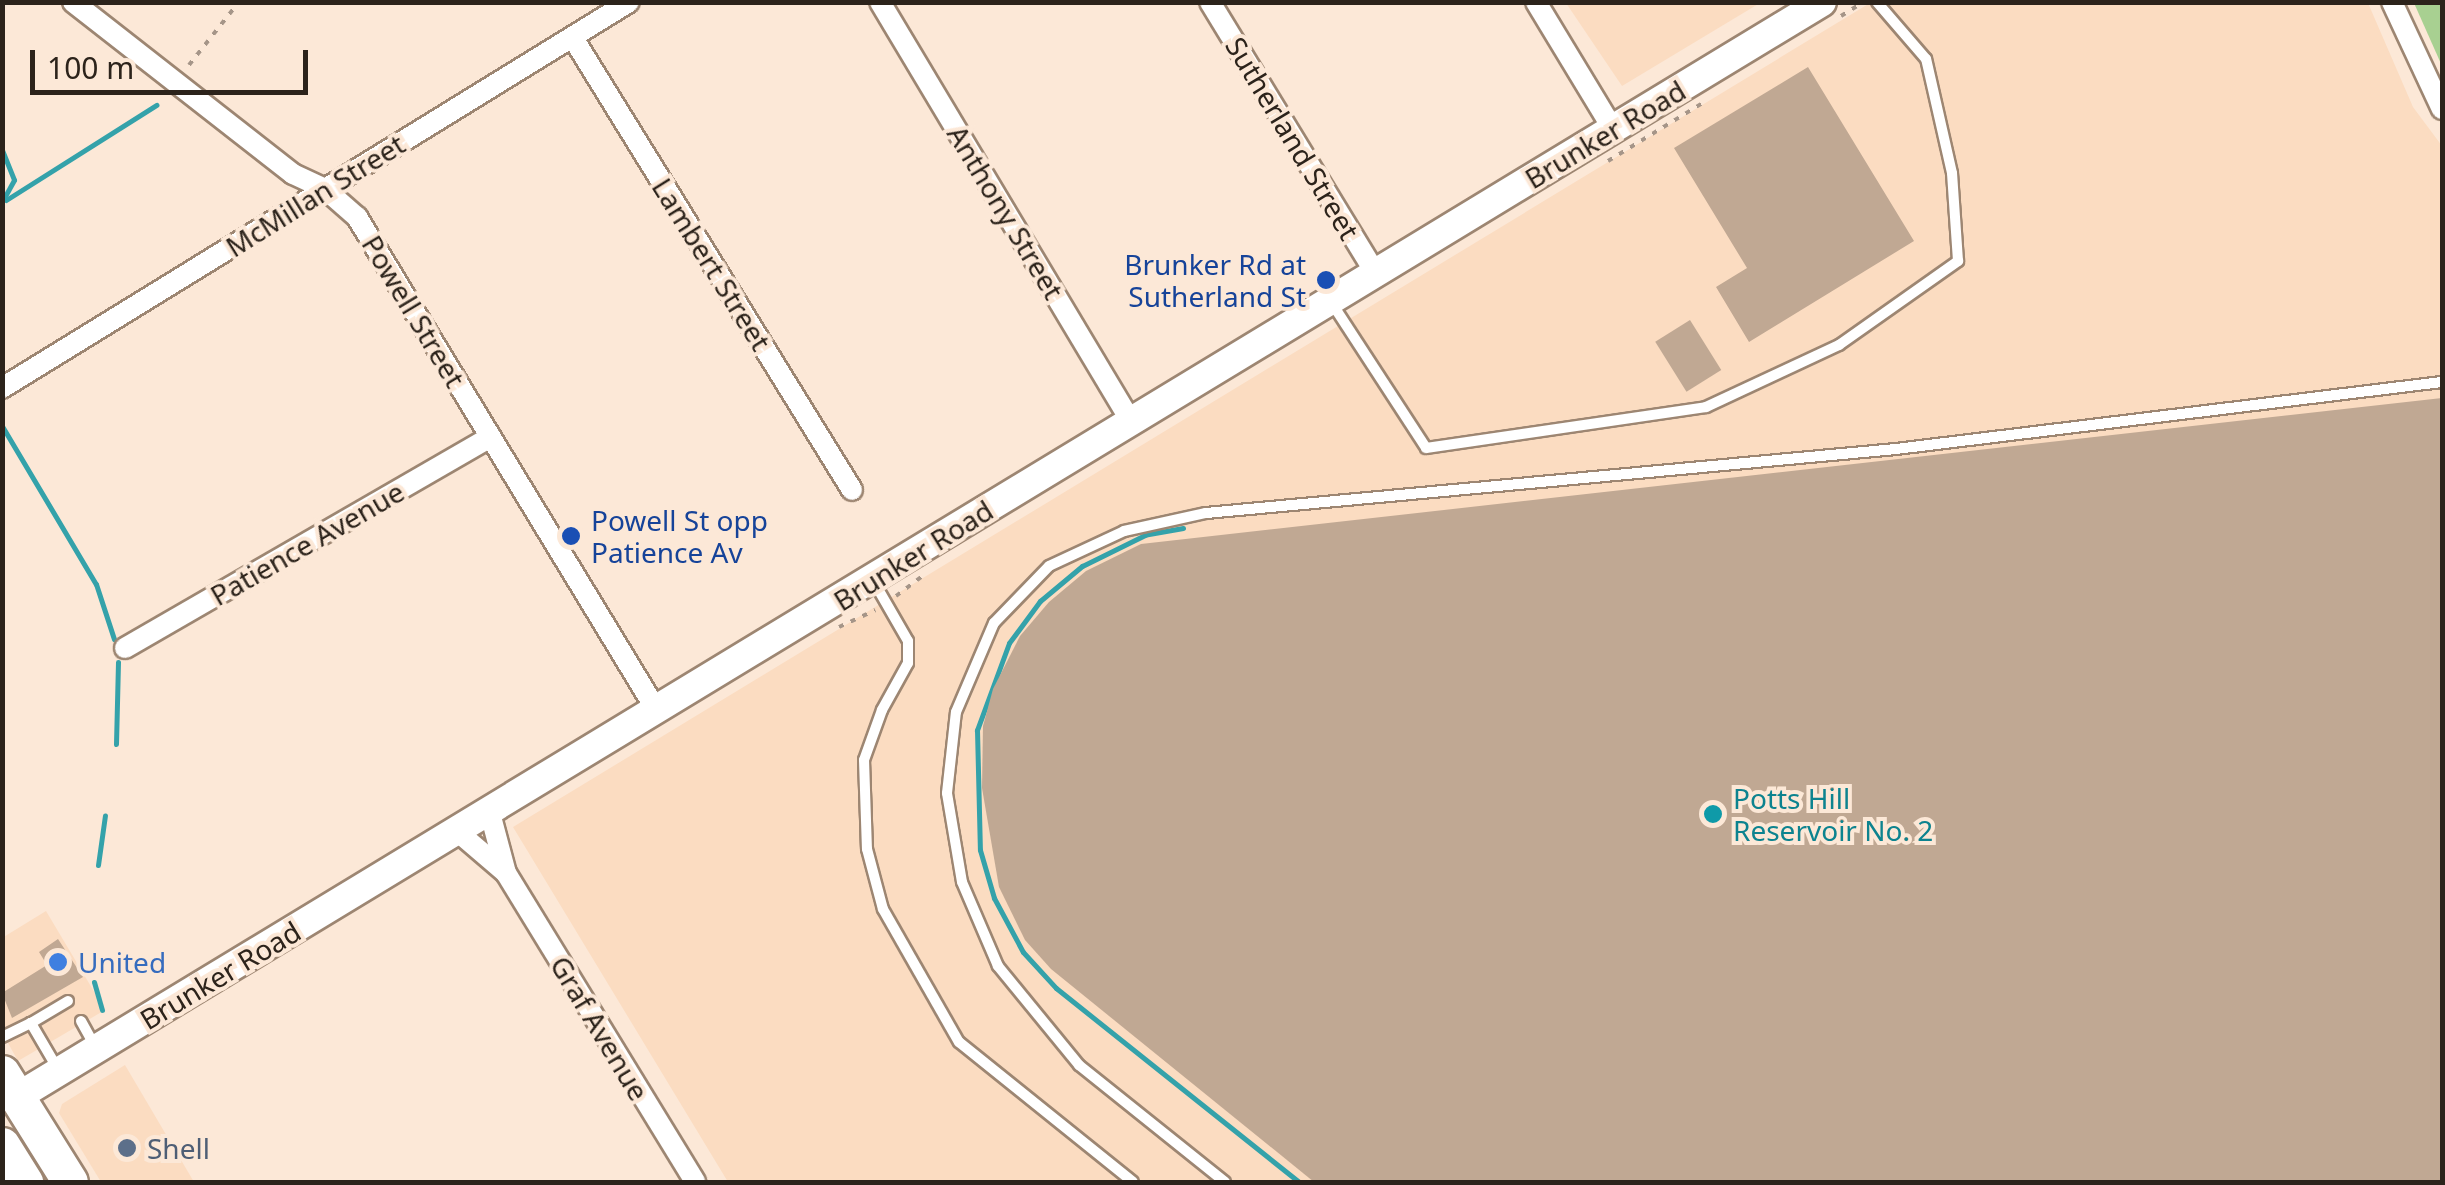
<!DOCTYPE html>
<style>
body{margin:0}
#map{position:relative;width:2445px;height:1185px;overflow:hidden;background:#fce8d7;font-family:"Noto Sans",sans-serif}
div>[style]{position:absolute}
.built>*{inset:0;background:#fbdcc1}
.green>*{inset:0;background:#a8d091}
.stream>*{height:5px;margin:-2.5px;padding:0 2.5px;transform-origin:2.5px;border-radius:2.5px;background:#34a2aa}
.building>*{inset:0;background:#c0a893;transform-origin:0 0}
.path>*{height:4px;margin-top:-2px;transform-origin:0;background:repeating-linear-gradient(90deg,#a59588 0 5px,transparent 0 13px)}
.roads{filter:drop-shadow(2px 0 #9d8672) drop-shadow(-2px 0 #9d8672) drop-shadow(0 2px #9d8672) drop-shadow(0 -2px #9d8672)}
.lane>*{height:10px;margin:-5px;padding:0 5px;transform-origin:5px;border-radius:5px;background:#fff}
.street>*{height:20px;margin:-10px;padding:0 10px;transform-origin:10px;border-radius:10px;background:#fff}
.secondary>*{height:28px;margin:-14px;padding:0 14px;transform-origin:14px;border-radius:14px;background:#fff}
.highway>*{height:35px;margin:-17.5px;padding:0 17.5px;transform-origin:17.5px;border-radius:17.5px;background:#fff}
.dots>*{width:28px;height:28px;translate:-50% -50%;box-sizing:border-box;border:5px solid #fce8d7;border-radius:50%}
span{translate:-50% -50%;white-space:nowrap;text-align:center;line-height:1.15;-webkit-text-stroke:8px #fce8d7;paint-order:stroke}
.street-label{font-size:28px;color:#2c231b}
.transit-label{font-size:28px;color:#164399}
.right{translate:-100% -50%;text-align:right}
.left{translate:0 -50%;text-align:left}
.culture-label{font-size:28px;color:#0d838f}
.shop-label{font-size:28px;color:#366cbe}
.service-label{font-size:28px;color:#4e5e75}
.frame{position:absolute;inset:0;border:5px solid #2c231b;pointer-events:none}
.scale{position:absolute;left:30px;top:50px;width:278px;height:45px;box-sizing:border-box;border:5px solid #2c231b;border-top:0;padding-left:12px;font-size:30px;line-height:35px;white-space:nowrap;color:#2c231b;-webkit-text-stroke:8px #fce8d7;paint-order:stroke}
</style>
<div id="map">
<div class="built">
<div style="clip-path:polygon(1566px 3px,1760px 3px,1622px 86px)"></div>
<div style="clip-path:polygon(1870px 3px,2368px 3px,2413px 107px,2442px 146px,2442px 1182px,728px 1182px,513px 827px)"></div>
<div style="clip-path:polygon(46px 911px,105px 1010px,18px 1061px,3px 1034px,2px 938px)"></div>
<div style="clip-path:polygon(125px 1065px,194px 1182px,101px 1182px,59px 1113px,62px 1104px)"></div>
</div>
<div class="green">
<div style="clip-path:polygon(2414px 3px,2442px 3px,2442px 66px)"></div>
</div>
<div class="stream">
<div style="left:2px;top:150px;width:32px;rotate:68deg"></div>
<div style="left:14px;top:180px;width:25px;rotate:119deg"></div>
<div style="left:6px;top:200px;width:178px;rotate:-32.3deg"></div>
<div style="left:2px;top:426px;width:184px;rotate:59.3deg"></div>
<div style="left:96px;top:584px;width:58px;rotate:71.9deg"></div>
<div style="left:1183px;top:528px;width:39px;rotate:170deg"></div>
<div style="left:1145px;top:535px;width:70px;rotate:153.8deg"></div>
<div style="left:1082px;top:566px;width:55px;rotate:140.2deg"></div>
<div style="left:1040px;top:601px;width:52px;rotate:126.4deg"></div>
<div style="left:1009px;top:643px;width:93px;rotate:110.2deg"></div>
<div style="left:977px;top:730px;width:120px;rotate:88.6deg"></div>
<div style="left:980px;top:850px;width:50px;rotate:73.7deg"></div>
<div style="left:994px;top:898px;width:61px;rotate:61.8deg"></div>
<div style="left:1023px;top:952px;width:49px;rotate:47.5deg"></div>
<div style="left:1056px;top:988px;width:311px;rotate:38.6deg"></div>
<div style="left:116px;top:744px;width:82px;rotate:-88.6deg"></div>
<div style="left:98px;top:865px;width:50px;rotate:-82deg"></div>
<div style="left:94px;top:982px;width:29px;rotate:74deg"></div>
</div>
<div class="building">
<div style="clip-path:polygon(1808px 67px,1914px 241px,1749px 342px,1716px 287px,1747px 268px,1674px 148px)"></div>
<div style="left:1690px;top:320px;width:59px;height:41px;rotate:58deg"></div>
<div style="clip-path:polygon(2442px 398px,2442px 1182px,1314px 1182px,1051px 969px,1025px 940px,999px 887px,982px 788px,983px 726px,993px 689px,1020px 636px,1049px 602px,1086px 571px,1141px 544px)"></div>
<div style="clip-path:polygon(58px 939px,83px 977px,12px 1018px,2px 993px,47px 965px,39px 952px)"></div>
</div>
<div class="path">
<div style="left:1841px;top:16px;width:26px;rotate:-32deg"></div>
<div style="left:189px;top:65px;width:80px;rotate:-51.6deg"></div>
<div style="left:1608px;top:161px;width:115px;rotate:-31.5deg"></div>
<div style="left:896px;top:596px;width:35px;rotate:-37deg"></div>
<div style="left:839px;top:627px;width:40px;rotate:-25deg"></div>
</div>
<div class="roads">
<div class="lane">
<div style="left:1331px;top:302px;width:174px;rotate:56.9deg"></div>
<div style="left:1426px;top:448px;width:283px;rotate:-8.3deg"></div>
<div style="left:1706px;top:407px;width:147px;rotate:-25deg"></div>
<div style="left:1839px;top:345px;width:146px;rotate:-35.2deg"></div>
<div style="left:1958px;top:261px;width:88px;rotate:-93.9deg"></div>
<div style="left:1952px;top:173px;width:117px;rotate:-102.8deg"></div>
<div style="left:1926px;top:59px;width:75px;rotate:-130.7deg"></div>
<div style="left:874px;top:582px;width:68px;rotate:60deg"></div>
<div style="left:908px;top:641px;width:22px;rotate:90deg"></div>
<div style="left:908px;top:663px;width:54px;rotate:119deg"></div>
<div style="left:882px;top:710px;width:53px;rotate:109.8deg"></div>
<div style="left:864px;top:760px;width:89px;rotate:88.1deg"></div>
<div style="left:867px;top:849px;width:62px;rotate:75.1deg"></div>
<div style="left:883px;top:909px;width:153px;rotate:60.3deg"></div>
<div style="left:959px;top:1042px;width:223px;rotate:38.8deg"></div>
<div style="left:81px;top:1021px;width:31px;rotate:61deg"></div>
<div style="left:2px;top:1037px;width:32px;rotate:-26deg"></div>
<div style="left:59px;top:1071px;width:56px;rotate:-120.3deg"></div>
<div style="left:31px;top:1023px;width:43px;rotate:-30.7deg"></div>
<div style="left:1225px;top:1182px;width:187px;rotate:-141.3deg"></div>
<div style="left:1079px;top:1065px;width:128px;rotate:-129.3deg"></div>
<div style="left:998px;top:966px;width:91px;rotate:-113.2deg"></div>
<div style="left:962px;top:882px;width:90px;rotate:-99.6deg"></div>
<div style="left:947px;top:793px;width:81px;rotate:-83.7deg"></div>
<div style="left:956px;top:712px;width:97px;rotate:-66.9deg"></div>
<div style="left:994px;top:623px;width:79px;rotate:-46deg"></div>
<div style="left:1049px;top:566px;width:83px;rotate:-25deg"></div>
<div style="left:1124px;top:531px;width:84px;rotate:-12.4deg"></div>
<div style="left:1206px;top:513px;width:693px;rotate:-5.3deg"></div>
<div style="left:1896px;top:449px;width:550px;rotate:-7deg"></div>
</div>
<div class="street">
<div style="left:73px;top:2px;width:279px;rotate:38deg"></div>
<div style="left:293px;top:174px;width:35px;rotate:25deg"></div>
<div style="left:325px;top:189px;width:43px;rotate:41.2deg"></div>
<div style="left:357px;top:217px;width:578px;rotate:58.73deg"></div>
<div style="left:880px;top:2px;width:488px;rotate:59.1deg"></div>
<div style="left:1210px;top:2px;width:319px;rotate:58.6deg"></div>
<div style="left:1536px;top:2px;width:149px;rotate:58.8deg"></div>
<div style="left:2392px;top:2px;width:118px;rotate:65deg"></div>
<div style="left:573px;top:38px;width:531px;rotate:58.31deg"></div>
<div style="left:2px;top:388px;width:736px;rotate:-31.62deg"></div>
<div style="left:125px;top:648px;width:422px;rotate:-30deg"></div>
<div style="left:490px;top:813px;width:62px;rotate:75.1deg"></div>
<div style="left:506px;top:873px;width:362px;rotate:58.5deg"></div>
<div style="left:458px;top:832px;width:63px;rotate:40.5deg"></div>
</div>
<div class="secondary">
<div style="left:17px;top:1097px;width:2111px;rotate:-31.24deg"></div>
</div>
<div class="highway">
<div style="left:2px;top:1073px;width:128px;rotate:58deg"></div>
<div style="left:2px;top:1145px;width:44px;rotate:58.1deg"></div>
</div>
</div>
<div class="dots">
<div style="left:1326px;top:280px;background:#1a4fb4"></div>
<div style="left:571px;top:536px;background:#1a4fb4"></div>
<div style="left:1713px;top:814px;background:#0f9aa8"></div>
<div style="left:58px;top:962px;background:#3f7fe0"></div>
<div style="left:127px;top:1148px;background:#5c6f8a"></div>
</div>
<div class="street-label">
<span style="left:1605px;top:134px;rotate:-31deg">Brunker Road</span>
<span style="left:1293px;top:138px;rotate:59deg">Sutherland Street</span>
<span style="left:315px;top:195px;rotate:-32deg">McMillan Street</span>
<span style="left:1006px;top:212px;rotate:59deg">Anthony Street</span>
<span style="left:712px;top:264px;rotate:58deg">Lambert Street</span>
<span style="left:414px;top:311px;rotate:59deg">Powell Street</span>
<span style="left:307px;top:543px;rotate:-30deg">Patience Avenue</span>
<span style="left:913px;top:555px;rotate:-32deg">Brunker Road</span>
<span style="left:220px;top:975px;rotate:-31deg">Brunker Road</span>
<span style="left:600px;top:1028px;rotate:59deg">Graf Avenue</span>
</div>
<div class="transit-label">
<span class="right" style="left:1306px;top:280px">Brunker Rd at<br>Sutherland St</span>
<span class="left" style="left:591px;top:536px">Powell St opp<br>Patience Av</span>
</div>
<div class="culture-label">
<span class="left" style="left:1733px;top:814px">Potts Hill<br>Reservoir No. 2</span>
</div>
<div class="shop-label">
<span class="left" style="left:78px;top:962px">United</span>
</div>
<div class="service-label">
<span class="left" style="left:147px;top:1148px">Shell</span>
</div>
<div class="frame"></div>
<div class="scale">100 m</div>
</div>
